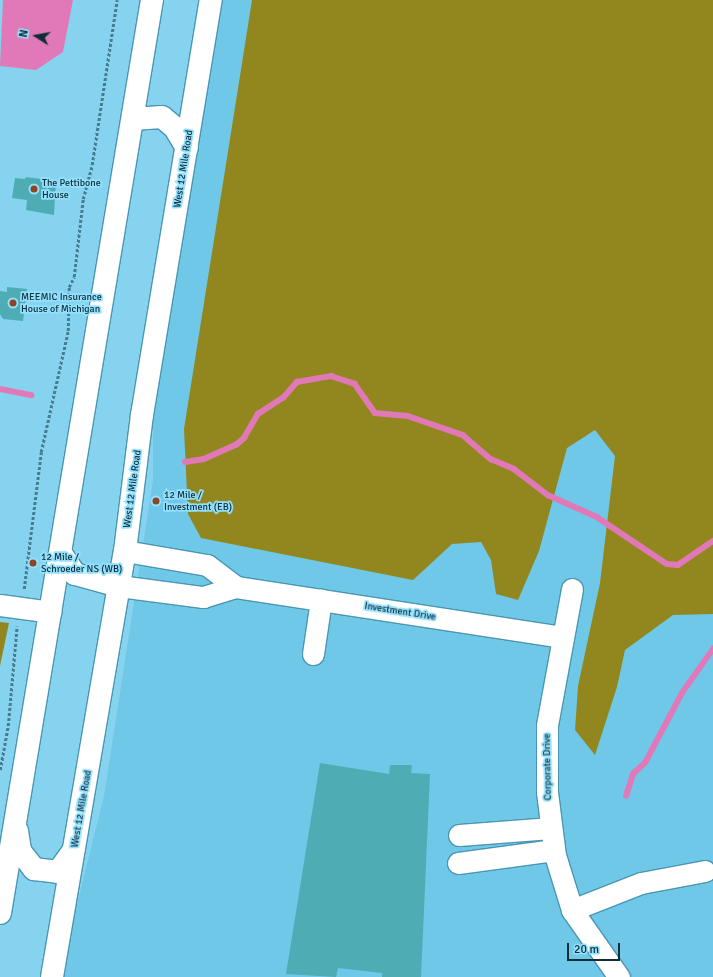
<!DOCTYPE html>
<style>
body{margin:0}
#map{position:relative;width:713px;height:977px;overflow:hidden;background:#86d3f0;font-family:Signika,sans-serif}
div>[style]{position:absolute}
.built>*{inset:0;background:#6fc8e7}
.forest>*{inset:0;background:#92871e}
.water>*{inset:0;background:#e179b9}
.stream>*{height:5.5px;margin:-2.75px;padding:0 2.75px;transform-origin:2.75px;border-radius:2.75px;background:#e179b9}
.building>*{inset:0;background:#4eacb5}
.path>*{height:2.5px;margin-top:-1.25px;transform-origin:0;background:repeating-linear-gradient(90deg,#477c90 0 3px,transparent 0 5px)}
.roads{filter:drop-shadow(1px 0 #4996b1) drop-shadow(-1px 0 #4996b1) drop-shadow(0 1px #4996b1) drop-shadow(0 -1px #4996b1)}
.minor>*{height:21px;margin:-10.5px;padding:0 10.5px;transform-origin:10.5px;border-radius:10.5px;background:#fff}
.major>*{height:22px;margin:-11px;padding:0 11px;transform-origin:11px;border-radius:11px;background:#fff}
.dots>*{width:11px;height:11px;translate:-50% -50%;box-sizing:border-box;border:2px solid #93e0fd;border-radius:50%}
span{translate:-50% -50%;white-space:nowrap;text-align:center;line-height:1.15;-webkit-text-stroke:3.5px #93e0fd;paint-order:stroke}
.street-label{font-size:10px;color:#0e2f3a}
.poi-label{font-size:10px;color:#0e2f3a}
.left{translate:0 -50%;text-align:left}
.north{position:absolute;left:16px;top:16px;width:40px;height:40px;-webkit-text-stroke:3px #93e0fd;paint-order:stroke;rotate:281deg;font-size:11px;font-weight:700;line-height:16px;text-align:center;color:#0e2f3a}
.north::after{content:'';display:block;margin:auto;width:14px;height:18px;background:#0e2f3a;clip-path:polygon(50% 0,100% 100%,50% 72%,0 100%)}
.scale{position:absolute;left:567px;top:943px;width:53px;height:18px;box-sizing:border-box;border:2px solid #0e2f3a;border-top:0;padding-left:5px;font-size:12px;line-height:14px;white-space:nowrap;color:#0e2f3a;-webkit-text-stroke:3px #93e0fd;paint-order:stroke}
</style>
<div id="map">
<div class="built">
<div style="clip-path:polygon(221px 0,713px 0,713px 977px,63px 977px,73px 920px,104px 796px,153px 480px,153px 416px)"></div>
</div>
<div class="forest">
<div style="clip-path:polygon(252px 0,713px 0,713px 614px,673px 615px,625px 650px,617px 687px,595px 755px,575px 730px,578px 686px,600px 583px,615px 456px,595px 430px,567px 448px,539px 551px,518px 600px,496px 594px,491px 560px,481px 542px,452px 544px,413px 580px,201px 538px,188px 514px,184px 429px)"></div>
<div style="clip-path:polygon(0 622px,9px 623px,0 666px)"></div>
</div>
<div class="water">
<div style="clip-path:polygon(3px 0,73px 0,63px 52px,36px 70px,0 66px)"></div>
</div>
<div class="stream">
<div style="left:0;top:389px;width:32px;rotate:11deg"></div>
<div style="left:185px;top:462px;width:19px;rotate:-9deg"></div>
<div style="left:204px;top:459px;width:35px;rotate:-24deg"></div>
<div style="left:236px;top:445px;width:11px;rotate:-41deg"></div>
<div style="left:244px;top:438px;width:28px;rotate:-60deg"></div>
<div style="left:258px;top:414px;width:30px;rotate:-33deg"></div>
<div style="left:283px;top:398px;width:21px;rotate:-49deg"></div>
<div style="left:297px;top:382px;width:35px;rotate:-10deg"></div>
<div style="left:331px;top:376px;width:25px;rotate:18deg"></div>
<div style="left:355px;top:384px;width:35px;rotate:55deg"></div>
<div style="left:375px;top:413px;width:33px;rotate:5deg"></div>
<div style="left:408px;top:416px;width:58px;rotate:19.1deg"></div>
<div style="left:463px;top:435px;width:37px;rotate:41deg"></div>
<div style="left:491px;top:459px;width:25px;rotate:23deg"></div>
<div style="left:514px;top:469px;width:43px;rotate:37.4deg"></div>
<div style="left:548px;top:495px;width:54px;rotate:24.2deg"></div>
<div style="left:597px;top:517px;width:84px;rotate:33.9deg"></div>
<div style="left:667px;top:564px;width:11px;rotate:5deg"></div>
<div style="left:678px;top:565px;width:42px;rotate:-34.4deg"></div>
<div style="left:626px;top:796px;width:23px;rotate:-72deg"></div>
<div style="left:633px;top:774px;width:16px;rotate:-43deg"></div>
<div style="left:645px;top:763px;width:79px;rotate:-62.1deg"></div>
<div style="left:682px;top:693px;width:54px;rotate:-54.8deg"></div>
</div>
<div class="building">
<div style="clip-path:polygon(26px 177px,56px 181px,54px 215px,26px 210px,27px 200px,12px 198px,15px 178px,25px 179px)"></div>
<div style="clip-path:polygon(7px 287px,27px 289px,23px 321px,3px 319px,0 314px,0 291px,7px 292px)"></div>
<div style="clip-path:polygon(320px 763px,389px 774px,390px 765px,412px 765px,411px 773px,430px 774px,421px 977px,382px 977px,382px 973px,338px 968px,336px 977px,286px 974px)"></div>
</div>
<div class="path">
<div style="left:24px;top:589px;width:138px;rotate:-82.9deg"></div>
<div style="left:41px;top:452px;width:124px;rotate:-77.4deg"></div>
<div style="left:68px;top:331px;width:44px;rotate:-88.7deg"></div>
<div style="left:69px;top:287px;width:11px;rotate:-63deg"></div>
<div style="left:74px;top:277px;width:79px;rotate:-83.4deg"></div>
<div style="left:83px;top:199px;width:35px;rotate:-75deg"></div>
<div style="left:92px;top:165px;width:167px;rotate:-81.4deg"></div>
<div style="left:0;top:770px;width:45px;rotate:-79.7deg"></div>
<div style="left:8px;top:726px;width:100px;rotate:-84.9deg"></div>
</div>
<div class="roads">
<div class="minor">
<div style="left:125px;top:551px;width:83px;rotate:9.7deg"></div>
<div style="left:207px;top:565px;width:36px;rotate:37deg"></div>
<div style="left:119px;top:586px;width:85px;rotate:7.5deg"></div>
<div style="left:203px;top:597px;width:34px;rotate:-17deg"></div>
<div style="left:236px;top:587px;width:331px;rotate:8.7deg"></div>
<div style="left:572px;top:589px;width:138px;rotate:100.4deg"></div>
<div style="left:547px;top:725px;width:67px;rotate:90deg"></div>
<div style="left:547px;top:792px;width:64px;rotate:82.8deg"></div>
<div style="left:555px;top:855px;width:58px;rotate:72.8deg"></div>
<div style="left:572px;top:910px;width:82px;rotate:55deg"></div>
<div style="left:0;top:605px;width:51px;rotate:7.8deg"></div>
<div style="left:313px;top:654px;width:55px;rotate:-81.6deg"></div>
<div style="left:459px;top:835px;width:92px;rotate:-4.4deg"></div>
<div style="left:458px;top:863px;width:97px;rotate:-7.7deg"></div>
<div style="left:572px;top:910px;width:74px;rotate:-21.4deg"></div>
<div style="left:641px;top:883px;width:65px;rotate:-10.6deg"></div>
</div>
<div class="major">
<div style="left:133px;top:119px;width:29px;rotate:-4deg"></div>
<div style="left:162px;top:117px;width:17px;rotate:40deg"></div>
<div style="left:175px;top:128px;width:23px;rotate:59deg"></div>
<div style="left:62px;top:555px;width:23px;rotate:56deg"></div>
<div style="left:75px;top:574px;width:46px;rotate:15.3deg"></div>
<div style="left:17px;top:831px;width:20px;rotate:81deg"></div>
<div style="left:20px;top:851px;width:23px;rotate:52deg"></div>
<div style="left:34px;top:869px;width:24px;rotate:7deg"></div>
<div style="left:58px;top:872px;width:26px;rotate:-54deg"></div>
<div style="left:0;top:913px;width:926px;rotate:-80.55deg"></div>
<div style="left:52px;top:977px;width:432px;rotate:-80.3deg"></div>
<div style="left:125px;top:551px;width:137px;rotate:-82.9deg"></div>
<div style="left:142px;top:415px;width:421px;rotate:-80.6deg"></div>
</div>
</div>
<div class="dots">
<div style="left:34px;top:189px;background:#8d4524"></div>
<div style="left:13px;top:303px;background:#8d4524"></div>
<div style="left:156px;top:501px;background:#8d4524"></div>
<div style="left:33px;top:563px;background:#8d4524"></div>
</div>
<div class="street-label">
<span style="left:184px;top:169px;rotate:-81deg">West 12 Mile Road</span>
<span style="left:133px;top:489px;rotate:-82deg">West 12 Mile Road</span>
<span style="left:400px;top:612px;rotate:9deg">Investment Drive</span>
<span style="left:548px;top:767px;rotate:-91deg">Corporate Drive</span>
<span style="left:82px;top:809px;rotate:-80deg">West 12 Mile Road</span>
</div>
<div class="poi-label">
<span class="left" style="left:42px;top:189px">The Pettibone<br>House</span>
<span class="left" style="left:21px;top:303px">MEEMIC Insurance<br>House of Michigan</span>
<span class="left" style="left:164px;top:501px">12 Mile /<br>Investment (EB)</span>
<span class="left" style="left:41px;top:563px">12 Mile /<br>Schroeder NS (WB)</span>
</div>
<div class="north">N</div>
<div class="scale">20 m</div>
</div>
